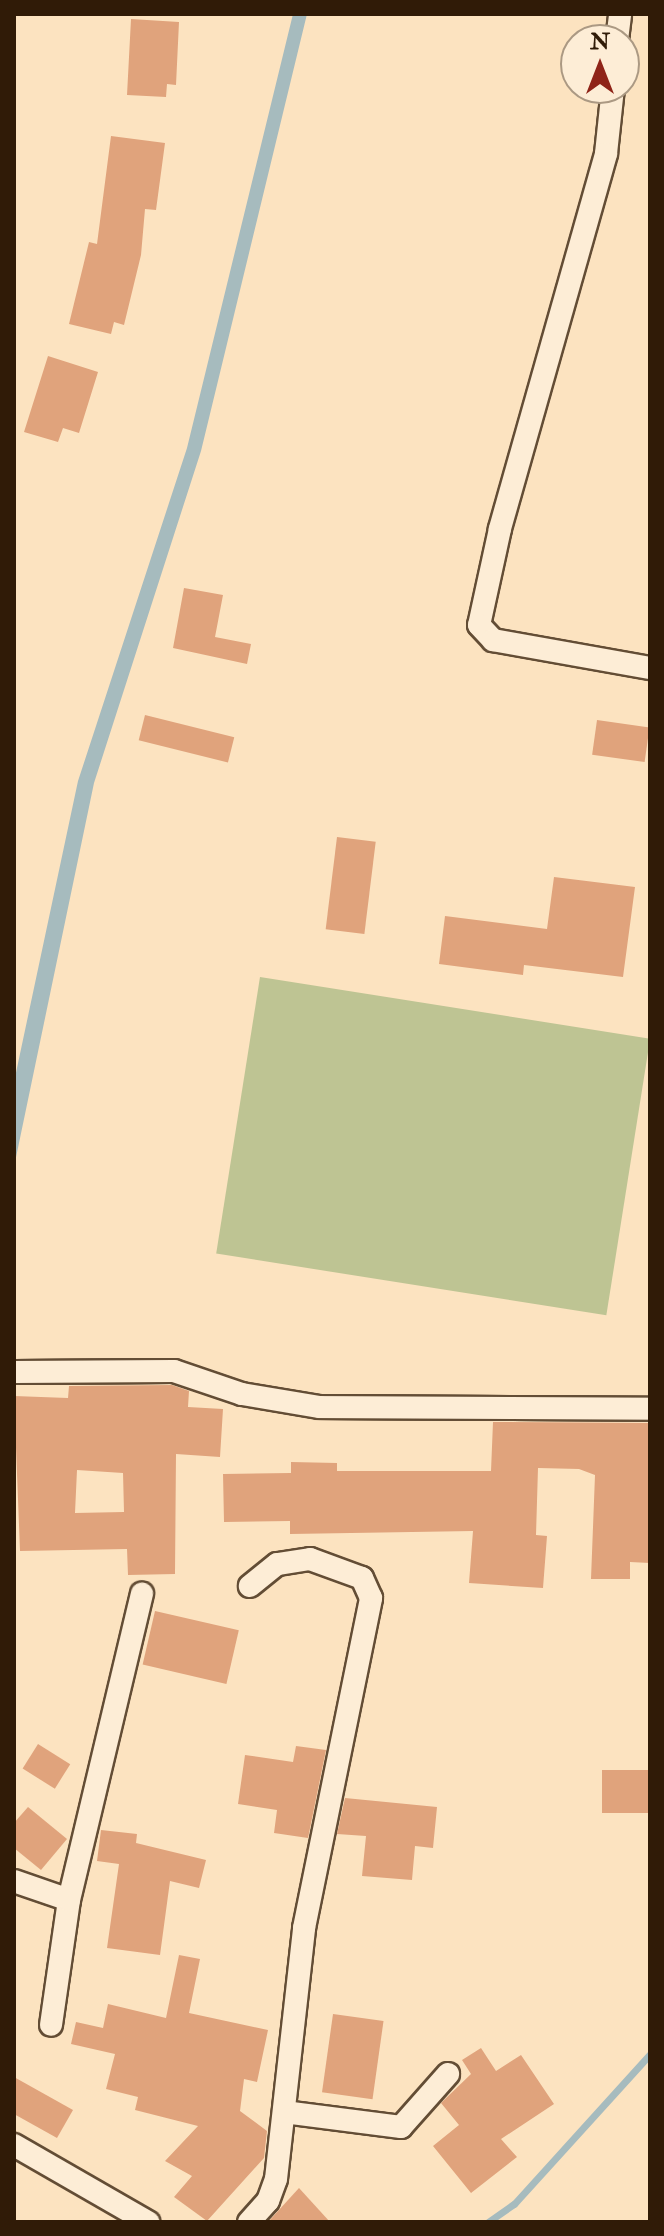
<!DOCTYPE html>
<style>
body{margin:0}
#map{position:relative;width:664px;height:2236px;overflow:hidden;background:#fce3c0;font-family:"IM FELL Double Pica",serif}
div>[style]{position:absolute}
.green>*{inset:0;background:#bec493;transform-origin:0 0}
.water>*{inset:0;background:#a6bbbe}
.stream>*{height:7px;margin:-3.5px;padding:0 3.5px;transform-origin:3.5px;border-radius:3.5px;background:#a6bbbe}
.building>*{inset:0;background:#e0a37c;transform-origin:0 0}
.roads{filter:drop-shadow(2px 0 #634d35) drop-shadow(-2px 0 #634d35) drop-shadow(0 2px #634d35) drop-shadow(0 -2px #634d35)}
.street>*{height:22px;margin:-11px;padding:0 11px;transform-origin:11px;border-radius:11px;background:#fdedd6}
span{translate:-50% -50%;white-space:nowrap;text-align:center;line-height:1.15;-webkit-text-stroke:8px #fdedd6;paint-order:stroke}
.frame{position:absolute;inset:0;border:16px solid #301b07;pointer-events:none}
.north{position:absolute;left:560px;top:24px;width:80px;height:80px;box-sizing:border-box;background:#fdedd6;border:2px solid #ab9983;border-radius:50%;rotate:0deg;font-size:22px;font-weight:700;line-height:32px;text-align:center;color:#301b07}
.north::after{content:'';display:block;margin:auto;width:28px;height:36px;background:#8f2418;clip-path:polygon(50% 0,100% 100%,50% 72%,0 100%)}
</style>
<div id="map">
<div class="green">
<div style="left:260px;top:977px;width:395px;height:280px;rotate:9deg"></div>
</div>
<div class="water">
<div style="clip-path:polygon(293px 14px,307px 14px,201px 451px,94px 783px,14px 1167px,14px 1082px,78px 781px,187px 448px)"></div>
</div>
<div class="stream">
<div style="left:488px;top:2222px;width:32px;rotate:-35deg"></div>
<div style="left:514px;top:2204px;width:202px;rotate:-47.8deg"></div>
</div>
<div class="building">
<div style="clip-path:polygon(131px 19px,179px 22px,176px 85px,167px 84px,166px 97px,127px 95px)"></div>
<div style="clip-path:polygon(111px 136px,165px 143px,156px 210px,145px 209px,141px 255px,124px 325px,114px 322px,111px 334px,69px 324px,89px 242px,97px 244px)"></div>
<div style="clip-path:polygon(48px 356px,98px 372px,79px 433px,63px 428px,58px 442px,24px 432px)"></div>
<div style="clip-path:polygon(184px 588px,223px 595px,215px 637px,251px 644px,247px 664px,173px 648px)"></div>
<div style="left:145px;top:715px;width:92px;height:26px;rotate:14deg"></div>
<div style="left:597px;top:720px;width:53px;height:35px;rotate:8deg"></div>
<div style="left:337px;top:837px;width:39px;height:93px;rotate:7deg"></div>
<div style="clip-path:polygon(554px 877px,635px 887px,623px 977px,524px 965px,523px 975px,439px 964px,445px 916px,547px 929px)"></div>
<div style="clip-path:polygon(evenodd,172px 1385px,189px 1391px,188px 1407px,223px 1409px,220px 1457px,176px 1454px,175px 1574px,128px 1575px,127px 1549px,20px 1551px,14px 1396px,68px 1398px,69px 1386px,172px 1385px,77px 1470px,123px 1473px,124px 1512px,75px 1513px,77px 1470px)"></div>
<div style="clip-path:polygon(493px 1422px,650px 1423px,650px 1563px,630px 1562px,630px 1579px,591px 1579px,595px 1475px,579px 1469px,538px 1468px,536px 1535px,547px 1536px,543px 1588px,469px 1583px,473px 1531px,290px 1534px,290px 1521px,224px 1522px,223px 1474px,291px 1473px,291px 1462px,337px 1463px,337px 1471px,491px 1471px)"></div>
<div style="left:155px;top:1611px;width:86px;height:55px;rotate:13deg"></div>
<div style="left:38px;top:1744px;width:38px;height:29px;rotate:32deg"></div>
<div style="clip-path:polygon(296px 1746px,326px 1750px,308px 1838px,274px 1833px,277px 1810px,238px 1804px,245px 1755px,293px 1762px)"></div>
<div style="left:650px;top:1770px;width:43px;height:48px;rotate:90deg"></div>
<div style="clip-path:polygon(345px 1798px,437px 1807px,433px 1848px,415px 1846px,412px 1880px,362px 1876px,366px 1836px,337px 1834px)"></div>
<div style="clip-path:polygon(28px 1807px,67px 1839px,41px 1870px,14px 1848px,14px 1823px)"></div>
<div style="clip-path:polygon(101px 1830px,137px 1834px,136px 1843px,206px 1860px,199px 1888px,170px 1881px,160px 1955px,107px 1948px,119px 1864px,97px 1861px)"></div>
<div style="clip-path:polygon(179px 1955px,200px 1959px,189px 2013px,268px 2030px,257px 2082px,244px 2079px,240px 2111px,267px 2131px,264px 2158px,207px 2221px,174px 2197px,192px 2176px,165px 2161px,198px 2126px,135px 2110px,138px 2097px,106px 2089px,115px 2054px,71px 2044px,76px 2022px,103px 2028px,108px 2004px,166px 2018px)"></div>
<div style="left:333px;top:2014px;width:51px;height:79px;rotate:8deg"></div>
<div style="clip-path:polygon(481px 2048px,496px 2071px,521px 2055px,554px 2104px,501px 2139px,517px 2157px,471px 2193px,433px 2146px,459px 2125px,441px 2103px,471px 2074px,462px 2060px)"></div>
<div style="clip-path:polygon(14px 2077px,73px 2110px,57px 2138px,14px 2114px)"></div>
<div style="clip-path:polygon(299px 2188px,330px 2222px,268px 2222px)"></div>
</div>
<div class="roads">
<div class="street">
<div style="left:617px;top:40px;width:26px;rotate:-83deg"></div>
<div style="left:613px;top:88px;width:66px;rotate:96.1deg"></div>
<div style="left:606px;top:154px;width:390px;rotate:105.8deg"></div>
<div style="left:500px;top:529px;width:98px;rotate:102.3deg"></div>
<div style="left:479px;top:625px;width:21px;rotate:47deg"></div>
<div style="left:493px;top:640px;width:159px;rotate:10.1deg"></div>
<div style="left:14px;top:1372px;width:160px;rotate:-0.4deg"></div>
<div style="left:174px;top:1371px;width:72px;rotate:18.7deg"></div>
<div style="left:242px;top:1394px;width:79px;rotate:9.5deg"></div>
<div style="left:320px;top:1407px;width:330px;rotate:0.3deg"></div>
<div style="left:14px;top:1881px;width:58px;rotate:19.1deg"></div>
<div style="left:69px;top:1900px;width:126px;rotate:98.2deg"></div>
<div style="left:69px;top:1900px;width:315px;rotate:-76.6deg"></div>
<div style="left:284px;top:2112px;width:118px;rotate:7.3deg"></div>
<div style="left:401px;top:2127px;width:71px;rotate:-48.4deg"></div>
<div style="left:14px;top:2145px;width:155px;rotate:29.9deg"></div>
<div style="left:249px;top:2222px;width:28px;rotate:-48deg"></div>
<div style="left:268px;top:2201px;width:23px;rotate:-70deg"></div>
<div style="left:276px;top:2179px;width:253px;rotate:-83.6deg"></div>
<div style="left:304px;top:1928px;width:337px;rotate:-78.5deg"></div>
<div style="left:371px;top:1598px;width:22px;rotate:-114deg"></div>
<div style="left:362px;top:1578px;width:55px;rotate:-159.9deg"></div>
<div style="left:310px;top:1559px;width:33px;rotate:171deg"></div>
<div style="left:277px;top:1564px;width:35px;rotate:141deg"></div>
</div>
</div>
<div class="frame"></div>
<div class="north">N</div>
</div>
